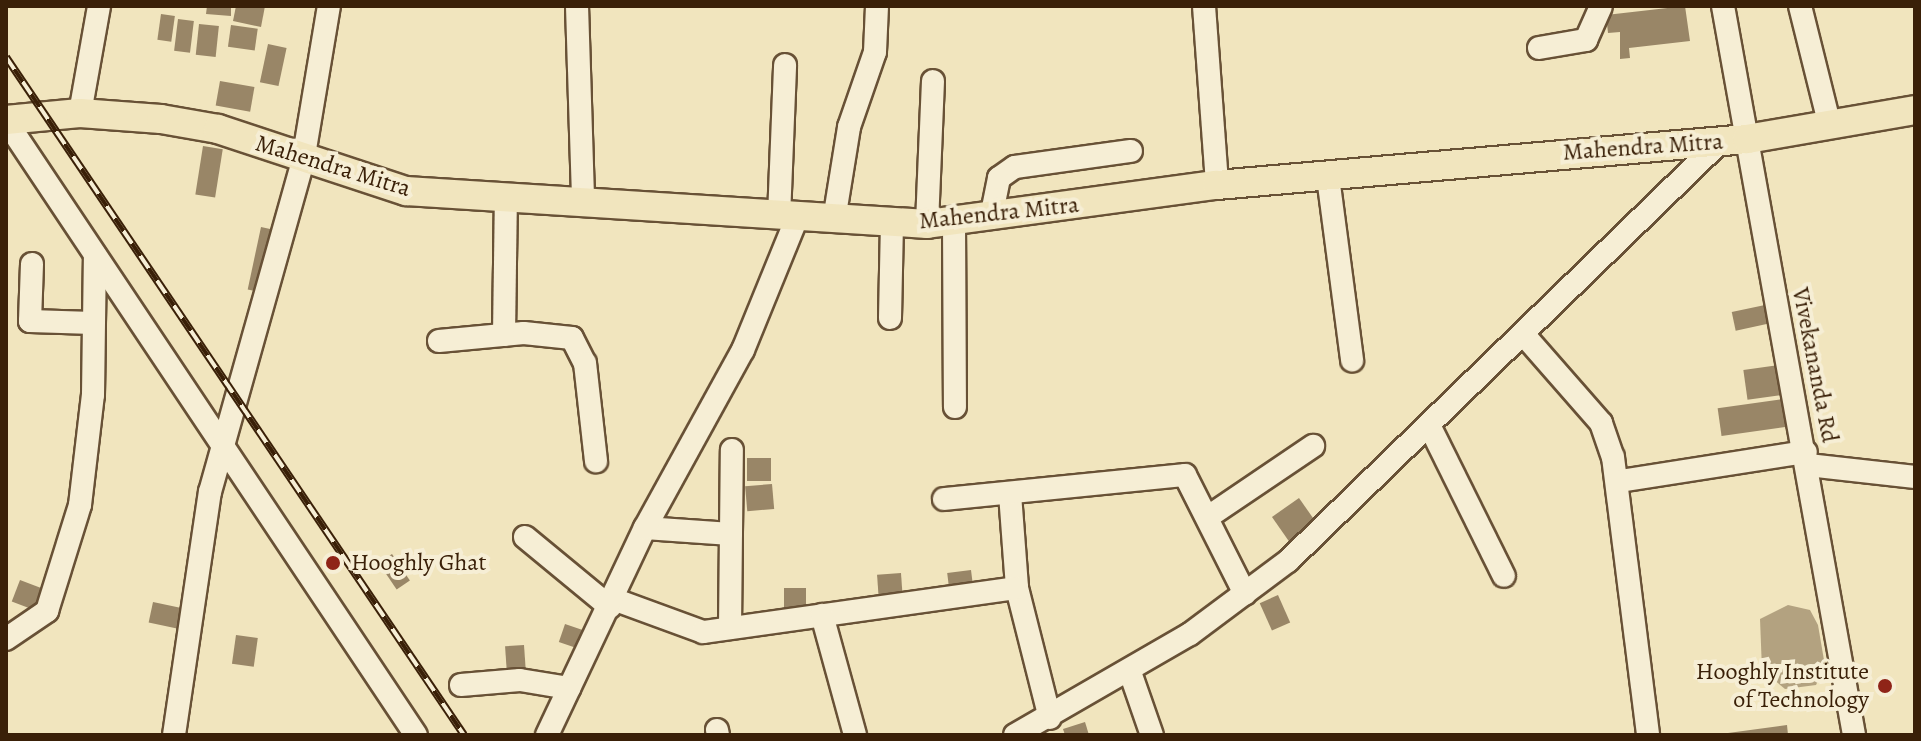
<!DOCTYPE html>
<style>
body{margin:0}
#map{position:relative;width:1921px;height:741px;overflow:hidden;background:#f1e5be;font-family:Alegreya,serif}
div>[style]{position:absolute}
.water>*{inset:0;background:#b3a280}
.building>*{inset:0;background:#998667;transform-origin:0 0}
.roads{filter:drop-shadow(2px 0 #685136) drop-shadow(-2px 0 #685136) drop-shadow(0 2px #685136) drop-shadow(0 -2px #685136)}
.minor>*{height:22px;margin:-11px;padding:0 11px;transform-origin:11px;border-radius:11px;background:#f6eed5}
.major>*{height:28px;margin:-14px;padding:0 14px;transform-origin:14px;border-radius:14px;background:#f1e5be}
.rail>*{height:8px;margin-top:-4px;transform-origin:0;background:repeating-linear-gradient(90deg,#f6eed5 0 15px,#3a2008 0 30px);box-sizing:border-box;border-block:2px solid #3a2008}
.dots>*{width:22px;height:22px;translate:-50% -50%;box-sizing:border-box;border:4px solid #f6eed5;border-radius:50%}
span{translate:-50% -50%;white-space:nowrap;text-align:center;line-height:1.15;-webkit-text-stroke:8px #f6eed5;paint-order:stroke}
.street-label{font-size:24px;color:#3a2008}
.poi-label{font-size:24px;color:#3a2008}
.left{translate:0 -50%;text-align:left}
.right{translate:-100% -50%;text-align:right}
.frame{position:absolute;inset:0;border:8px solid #3a2008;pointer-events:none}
</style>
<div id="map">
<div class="water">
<div style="clip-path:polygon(1788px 605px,1810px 610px,1818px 625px,1825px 666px,1816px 685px,1785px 689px,1762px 670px,1760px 619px)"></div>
</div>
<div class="building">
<div style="clip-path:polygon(207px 6px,231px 6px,231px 16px,206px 14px)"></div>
<div style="clip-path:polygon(236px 6px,265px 6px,261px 27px,233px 21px)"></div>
<div style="clip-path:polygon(1685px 6px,1690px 41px,1629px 48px,1630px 58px,1620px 59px,1620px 32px,1608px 33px,1606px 15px)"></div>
<div style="left:161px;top:14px;width:14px;height:26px;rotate:8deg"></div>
<div style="left:178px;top:19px;width:16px;height:32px;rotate:7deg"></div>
<div style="left:199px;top:24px;width:20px;height:31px;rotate:6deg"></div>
<div style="left:231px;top:25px;width:27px;height:22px;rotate:8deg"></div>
<div style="left:268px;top:44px;width:19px;height:39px;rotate:12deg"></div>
<div style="left:220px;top:81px;width:35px;height:25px;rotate:10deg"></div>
<div style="left:203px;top:146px;width:20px;height:49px;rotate:9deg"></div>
<div style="left:261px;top:227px;width:14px;height:64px;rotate:12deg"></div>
<div style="left:1765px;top:305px;width:19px;height:34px;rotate:78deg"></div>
<div style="left:1779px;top:365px;width:30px;height:36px;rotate:82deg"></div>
<div style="left:1783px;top:399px;width:28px;height:66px;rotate:82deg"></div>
<div style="left:747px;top:458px;width:24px;height:23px"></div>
<div style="left:772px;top:484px;width:25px;height:27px;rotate:85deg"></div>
<div style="left:1299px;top:498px;width:32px;height:33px;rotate:55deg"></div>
<div style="left:392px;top:554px;width:32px;height:16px;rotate:56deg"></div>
<div style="left:971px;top:570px;width:23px;height:24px;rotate:83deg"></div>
<div style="left:901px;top:573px;width:30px;height:24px;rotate:86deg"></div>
<div style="left:20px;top:580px;width:31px;height:23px;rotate:21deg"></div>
<div style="left:784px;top:588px;width:22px;height:27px"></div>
<div style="left:1278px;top:595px;width:30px;height:20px;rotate:66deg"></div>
<div style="left:153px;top:602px;width:29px;height:21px;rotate:12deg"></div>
<div style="left:565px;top:624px;width:21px;height:19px;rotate:19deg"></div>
<div style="left:236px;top:635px;width:22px;height:29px;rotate:8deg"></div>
<div style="left:524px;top:645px;width:28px;height:19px;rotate:86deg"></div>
<div style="clip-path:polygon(1085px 722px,1089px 735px,1065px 735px,1063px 729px)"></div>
<div style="clip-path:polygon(1787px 725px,1788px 735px,1728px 735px,1728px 733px)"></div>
</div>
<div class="roads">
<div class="minor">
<div style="left:577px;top:6px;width:196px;rotate:88.2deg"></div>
<div style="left:1204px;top:6px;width:179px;rotate:85.8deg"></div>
<div style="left:1723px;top:6px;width:741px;rotate:79.81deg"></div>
<div style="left:1800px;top:6px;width:120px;rotate:76deg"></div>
<div style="left:1539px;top:48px;width:48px;rotate:-9.7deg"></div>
<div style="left:1586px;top:40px;width:37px;rotate:-66deg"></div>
<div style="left:80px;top:113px;width:109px;rotate:-79.9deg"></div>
<div style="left:6px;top:121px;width:738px;rotate:56.27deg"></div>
<div style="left:1328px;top:177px;width:185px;rotate:82.5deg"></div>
<div style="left:779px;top:217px;width:152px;rotate:-87.7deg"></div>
<div style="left:991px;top:218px;width:41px;rotate:-78.7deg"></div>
<div style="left:999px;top:178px;width:19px;rotate:-35deg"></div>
<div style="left:1015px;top:167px;width:117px;rotate:-7.9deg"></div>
<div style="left:834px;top:220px;width:94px;rotate:-80.8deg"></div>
<div style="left:849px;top:127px;width:79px;rotate:-70.9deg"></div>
<div style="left:875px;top:52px;width:46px;rotate:-87.5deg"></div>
<div style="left:954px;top:223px;width:184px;rotate:89.7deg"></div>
<div style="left:927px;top:224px;width:143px;rotate:-87.6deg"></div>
<div style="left:32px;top:264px;width:57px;rotate:92deg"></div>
<div style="left:30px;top:321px;width:63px;rotate:1.8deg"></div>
<div style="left:890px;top:318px;width:95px;rotate:-88.8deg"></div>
<div style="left:504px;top:335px;width:135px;rotate:-89.2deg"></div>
<div style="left:1524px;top:335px;width:117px;rotate:48.8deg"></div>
<div style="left:1601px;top:423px;width:36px;rotate:71deg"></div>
<div style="left:1613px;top:457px;width:280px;rotate:82.8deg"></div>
<div style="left:439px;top:341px;width:85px;rotate:-5.4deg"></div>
<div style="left:524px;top:333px;width:48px;rotate:5.9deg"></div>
<div style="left:572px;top:338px;width:28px;rotate:63deg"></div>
<div style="left:585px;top:363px;width:99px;rotate:83.6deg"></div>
<div style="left:1430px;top:427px;width:166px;rotate:63.6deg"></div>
<div style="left:1808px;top:465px;width:108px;rotate:6.4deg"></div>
<div style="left:1620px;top:481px;width:188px;rotate:-8.9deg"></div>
<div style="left:1010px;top:494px;width:94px;rotate:85.7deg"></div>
<div style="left:1017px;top:588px;width:134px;rotate:75.8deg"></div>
<div style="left:944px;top:499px;width:242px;rotate:-5.7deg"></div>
<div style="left:1185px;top:475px;width:133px;rotate:63.2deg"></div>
<div style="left:1208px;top:517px;width:127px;rotate:-34.1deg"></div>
<div style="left:645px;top:528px;width:86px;rotate:4deg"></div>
<div style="left:525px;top:537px;width:110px;rotate:39.5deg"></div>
<div style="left:613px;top:599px;width:96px;rotate:20.1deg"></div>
<div style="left:703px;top:632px;width:317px;rotate:-8deg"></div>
<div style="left:822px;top:615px;width:124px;rotate:74.6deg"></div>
<div style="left:730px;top:628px;width:178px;rotate:-89.4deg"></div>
<div style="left:6px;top:639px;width:50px;rotate:-34.3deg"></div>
<div style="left:47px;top:611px;width:111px;rotate:-72.7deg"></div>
<div style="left:80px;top:505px;width:111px;rotate:-83.3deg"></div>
<div style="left:93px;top:395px;width:140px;rotate:-89.2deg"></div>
<div style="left:1130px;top:672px;width:67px;rotate:70.8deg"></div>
<div style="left:461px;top:685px;width:59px;rotate:-4.8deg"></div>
<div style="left:520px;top:680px;width:50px;rotate:9.3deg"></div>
<div style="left:717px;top:730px;width:5px;rotate:79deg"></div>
<div style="left:174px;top:735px;width:246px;rotate:-81.6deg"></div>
<div style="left:210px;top:492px;width:344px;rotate:-74.3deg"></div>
<div style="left:303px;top:161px;width:157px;rotate:-80.5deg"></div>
<div style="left:547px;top:735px;width:229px;rotate:-64.7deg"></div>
<div style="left:645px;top:528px;width:203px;rotate:-61.2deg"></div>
<div style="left:743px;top:350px;width:143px;rotate:-67.8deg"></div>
<div style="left:1015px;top:735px;width:202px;rotate:-30deg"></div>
<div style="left:1190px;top:634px;width:122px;rotate:-36.7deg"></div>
<div style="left:1288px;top:561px;width:603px;rotate:-44.13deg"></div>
</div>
<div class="major">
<div style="left:6px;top:120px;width:74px;rotate:-5.4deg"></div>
<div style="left:80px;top:113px;width:81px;rotate:4.2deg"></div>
<div style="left:161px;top:119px;width:58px;rotate:10deg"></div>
<div style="left:218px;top:129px;width:198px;rotate:18.3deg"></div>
<div style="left:406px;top:191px;width:522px;rotate:3.62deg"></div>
<div style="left:927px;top:224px;width:293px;rotate:-7.7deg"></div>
<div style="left:1217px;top:185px;width:532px;rotate:-4.96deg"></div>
<div style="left:1747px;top:139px;width:170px;rotate:-9.8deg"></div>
</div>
</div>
<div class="rail">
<div style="left:6px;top:57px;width:818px;rotate:55.96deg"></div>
</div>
<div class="dots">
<div style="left:333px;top:563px;background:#8f2418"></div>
<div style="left:1885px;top:686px;background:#8f2418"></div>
</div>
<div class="street-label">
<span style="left:1643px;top:147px;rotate:-4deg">Mahendra Mitra</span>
<span style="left:333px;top:166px;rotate:17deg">Mahendra Mitra</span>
<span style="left:999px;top:213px;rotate:-6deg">Mahendra Mitra</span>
<span style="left:1815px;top:365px;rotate:79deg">Vivekananda Rd</span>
</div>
<div class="poi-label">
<span class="left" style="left:351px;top:563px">Hooghly Ghat</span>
<span class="right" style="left:1869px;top:686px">Hooghly Institute<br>of Technology</span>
</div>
<div class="frame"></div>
</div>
